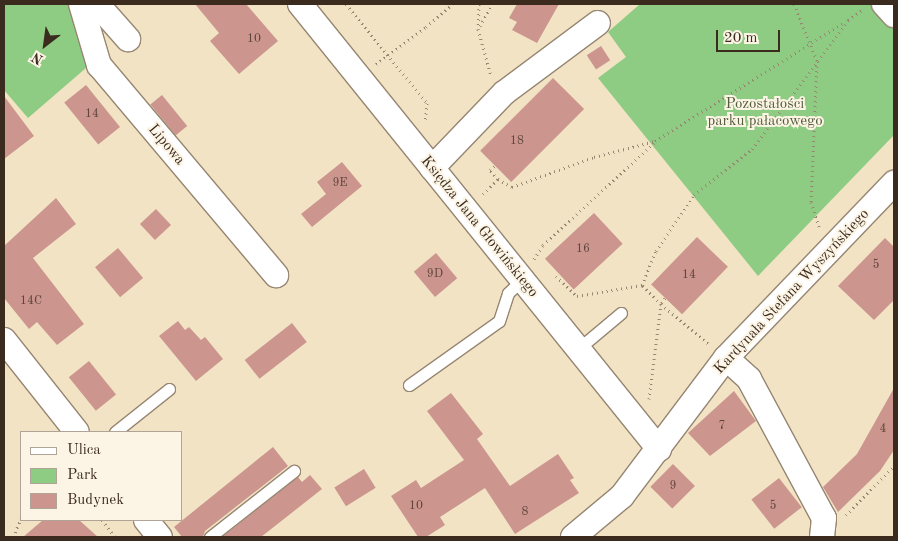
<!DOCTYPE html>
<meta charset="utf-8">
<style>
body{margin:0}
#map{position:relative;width:898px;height:541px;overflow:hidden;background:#f2e3c5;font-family:"Old Standard TT",serif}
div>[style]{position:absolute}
.green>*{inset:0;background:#8dcc82}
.building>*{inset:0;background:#cc968f;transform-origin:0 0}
.path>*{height:3px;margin-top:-1.5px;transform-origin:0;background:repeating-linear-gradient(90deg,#968672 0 1px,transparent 0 5px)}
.roads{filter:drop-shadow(1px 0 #968672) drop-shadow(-1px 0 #968672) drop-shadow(0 1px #968672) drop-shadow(0 -1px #968672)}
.service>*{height:11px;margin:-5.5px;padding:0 5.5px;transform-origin:5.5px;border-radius:5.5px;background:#fff}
.minor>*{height:24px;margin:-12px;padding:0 12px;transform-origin:12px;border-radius:12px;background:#fff}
span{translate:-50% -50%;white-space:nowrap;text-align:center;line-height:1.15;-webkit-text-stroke:4px #fcf5e5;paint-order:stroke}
.number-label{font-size:12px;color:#5f453a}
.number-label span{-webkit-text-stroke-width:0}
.park-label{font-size:15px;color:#545b3c}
.street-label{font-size:15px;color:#3b2a1e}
.frame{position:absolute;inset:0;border:5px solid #3b2a1e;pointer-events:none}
.legend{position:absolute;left:20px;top:431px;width:162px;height:90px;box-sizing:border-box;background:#fcf5e5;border:1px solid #afa495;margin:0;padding:6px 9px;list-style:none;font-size:15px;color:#3b2a1e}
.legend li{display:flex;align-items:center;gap:10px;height:25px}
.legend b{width:25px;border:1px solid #afa495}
.north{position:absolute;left:20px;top:20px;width:50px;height:50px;-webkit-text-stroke:4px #fcf5e5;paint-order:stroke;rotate:210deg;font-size:14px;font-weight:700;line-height:20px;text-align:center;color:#3b2a1e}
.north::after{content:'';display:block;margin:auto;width:18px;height:22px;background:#3b2a1e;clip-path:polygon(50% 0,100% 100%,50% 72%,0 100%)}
.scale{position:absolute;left:716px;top:30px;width:64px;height:22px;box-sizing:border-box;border:2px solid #3b2a1e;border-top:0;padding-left:6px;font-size:15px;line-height:18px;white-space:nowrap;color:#3b2a1e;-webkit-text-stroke:4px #fcf5e5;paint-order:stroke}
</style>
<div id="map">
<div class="green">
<div style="clip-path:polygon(4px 4px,81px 4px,93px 17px,86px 68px,28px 118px,4px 90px)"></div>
<div style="clip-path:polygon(640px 4px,874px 4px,894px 27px,894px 135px,758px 276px,598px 78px,626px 57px,608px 32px)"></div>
</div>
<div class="building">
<div style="clip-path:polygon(195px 4px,246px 4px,278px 41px,239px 74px,210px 41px,219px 33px)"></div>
<div style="clip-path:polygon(517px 4px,559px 4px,537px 43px,512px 30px,517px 22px,509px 18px)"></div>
<div style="left:601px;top:46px;width:17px;height:17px;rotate:57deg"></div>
<div style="left:553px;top:78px;width:44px;height:103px;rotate:45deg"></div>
<div style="left:86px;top:85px;width:54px;height:28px;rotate:51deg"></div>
<div style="left:162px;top:95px;width:40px;height:15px;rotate:51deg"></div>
<div style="clip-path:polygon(4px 96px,34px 136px,4px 159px)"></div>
<div style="clip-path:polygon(342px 162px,362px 186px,312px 227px,301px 214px,326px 194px,317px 182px)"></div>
<div style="clip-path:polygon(56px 198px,76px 224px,33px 258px,84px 324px,57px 345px,37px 322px,29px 329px,4px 298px,4px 246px)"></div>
<div style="left:156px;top:209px;width:22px;height:22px;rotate:47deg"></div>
<div style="left:594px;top:213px;width:42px;height:67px;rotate:47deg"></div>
<div style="left:697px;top:237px;width:43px;height:66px;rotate:44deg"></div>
<div style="clip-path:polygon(885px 238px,894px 247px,894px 300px,874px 320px,838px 286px)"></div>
<div style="left:118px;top:248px;width:39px;height:30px;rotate:50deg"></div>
<div style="left:436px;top:253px;width:33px;height:29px;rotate:50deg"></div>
<div style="clip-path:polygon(178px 321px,185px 330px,189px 327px,201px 340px,205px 337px,223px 359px,196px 381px,159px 336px)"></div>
<div style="left:292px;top:323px;width:24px;height:60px;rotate:52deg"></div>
<div style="left:89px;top:361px;width:43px;height:26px;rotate:51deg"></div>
<div style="clip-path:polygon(894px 388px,894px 450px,880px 471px,838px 512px,823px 487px,857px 454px)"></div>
<div style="clip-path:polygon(734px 391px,756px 421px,710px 456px,688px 433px)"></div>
<div style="clip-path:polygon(451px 393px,483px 434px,477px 439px,510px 486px,558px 454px,574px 478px,570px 480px,579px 493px,515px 534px,485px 488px,440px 517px,445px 525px,426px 537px,418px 537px,391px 496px,416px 480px,421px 488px,464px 460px,427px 411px)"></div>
<div style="clip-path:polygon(273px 447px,288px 466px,205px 531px,203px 537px,182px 537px,174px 527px)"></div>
<div style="left:673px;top:464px;width:31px;height:32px;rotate:45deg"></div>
<div style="left:364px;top:469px;width:22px;height:35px;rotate:58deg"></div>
<div style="clip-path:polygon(310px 475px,322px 489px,261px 537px,222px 537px,298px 477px,302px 482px)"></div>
<div style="left:779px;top:478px;width:37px;height:35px;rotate:52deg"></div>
<div style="clip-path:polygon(43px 520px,79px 520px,98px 537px,23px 537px)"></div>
</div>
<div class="path">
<div style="left:346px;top:4px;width:128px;rotate:50.7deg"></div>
<div style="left:427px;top:103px;width:19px;rotate:96deg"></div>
<div style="left:479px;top:4px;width:25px;rotate:92deg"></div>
<div style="left:478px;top:29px;width:49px;rotate:74.5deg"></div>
<div style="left:794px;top:4px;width:61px;rotate:68deg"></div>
<div style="left:817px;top:61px;width:141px;rotate:92.4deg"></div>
<div style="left:811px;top:202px;width:28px;rotate:72deg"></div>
<div style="left:480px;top:26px;width:25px;rotate:-61deg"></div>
<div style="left:376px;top:64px;width:62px;rotate:-36.5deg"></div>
<div style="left:426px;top:27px;width:35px;rotate:-41deg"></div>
<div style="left:498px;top:179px;width:16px;rotate:30deg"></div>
<div style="left:512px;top:187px;width:87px;rotate:-20.1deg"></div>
<div style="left:594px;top:157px;width:63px;rotate:-14.7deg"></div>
<div style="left:655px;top:141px;width:224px;rotate:-32.1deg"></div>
<div style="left:483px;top:194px;width:21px;rotate:-45deg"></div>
<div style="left:498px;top:179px;width:12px;rotate:-132deg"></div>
<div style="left:490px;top:170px;width:6px;rotate:-39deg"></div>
<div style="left:534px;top:259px;width:17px;rotate:-57deg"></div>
<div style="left:543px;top:245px;width:152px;rotate:-42.6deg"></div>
<div style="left:556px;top:276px;width:29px;rotate:44deg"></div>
<div style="left:577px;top:296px;width:66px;rotate:-9.6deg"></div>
<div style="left:665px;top:298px;width:7px;rotate:124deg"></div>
<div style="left:661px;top:304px;width:64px;rotate:39.9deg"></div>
<div style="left:649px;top:399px;width:96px;rotate:-82.8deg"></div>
<div style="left:661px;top:304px;width:27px;rotate:-135deg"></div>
<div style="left:642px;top:285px;width:37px;rotate:-68deg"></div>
<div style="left:656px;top:251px;width:68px;rotate:-55.8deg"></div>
<div style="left:694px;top:195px;width:74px;rotate:-38.4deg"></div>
<div style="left:752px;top:149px;width:161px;rotate:-53.3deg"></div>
<div style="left:848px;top:20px;width:19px;rotate:-35deg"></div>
<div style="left:846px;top:515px;width:69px;rotate:-45.6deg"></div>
<div style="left:102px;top:520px;width:21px;rotate:53deg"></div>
<div style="left:13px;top:537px;width:20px;rotate:-66deg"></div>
</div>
<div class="roads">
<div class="service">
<div style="left:578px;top:349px;width:56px;rotate:-39.9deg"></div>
<div style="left:409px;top:385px;width:110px;rotate:-35.4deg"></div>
<div style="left:499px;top:321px;width:29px;rotate:-72deg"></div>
<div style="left:508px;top:293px;width:19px;rotate:-43deg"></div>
<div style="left:115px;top:432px;width:69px;rotate:-38.5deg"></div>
<div style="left:210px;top:537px;width:107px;rotate:-38.2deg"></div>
</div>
<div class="minor">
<div style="left:81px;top:4px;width:64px;rotate:73.6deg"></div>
<div style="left:99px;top:65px;width:275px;rotate:49.9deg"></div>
<div style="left:97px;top:4px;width:47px;rotate:48.5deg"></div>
<div style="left:300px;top:4px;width:572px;rotate:51.11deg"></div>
<div style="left:884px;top:4px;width:15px;rotate:48deg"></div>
<div style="left:432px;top:168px;width:104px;rotate:-46.2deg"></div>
<div style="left:504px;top:93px;width:117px;rotate:-36.7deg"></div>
<div style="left:4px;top:340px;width:117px;rotate:51.6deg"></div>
<div style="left:726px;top:358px;width:31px;rotate:42deg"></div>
<div style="left:749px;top:379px;width:158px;rotate:61.7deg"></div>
<div style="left:824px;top:518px;width:19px;rotate:96deg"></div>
<div style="left:146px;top:520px;width:22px;rotate:51deg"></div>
<div style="left:573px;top:537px;width:64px;rotate:-39.9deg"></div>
<div style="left:622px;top:496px;width:173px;rotate:-53deg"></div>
<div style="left:726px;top:358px;width:243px;rotate:-46.2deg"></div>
</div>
</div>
<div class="number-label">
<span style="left:254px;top:40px">10</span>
<span style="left:92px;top:115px">14</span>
<span style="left:517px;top:142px">18</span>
<span style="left:340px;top:184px">9E</span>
<span style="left:583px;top:250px">16</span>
<span style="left:876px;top:266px">5</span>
<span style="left:435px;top:275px">9D</span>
<span style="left:689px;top:276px">14</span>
<span style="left:31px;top:302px">14C</span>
<span style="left:722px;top:427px">7</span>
<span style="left:883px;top:430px">4</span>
<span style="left:673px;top:487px">9</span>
<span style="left:416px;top:507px">10</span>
<span style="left:773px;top:507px">5</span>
<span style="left:525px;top:513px">8</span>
</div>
<div class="park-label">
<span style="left:765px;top:113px">Pozostałości<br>parku pałacowego</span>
</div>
<div class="street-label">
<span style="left:166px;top:145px;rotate:50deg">Lipowa</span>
<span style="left:479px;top:227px;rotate:51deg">Księdza Jana Głowińskiego</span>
<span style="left:792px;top:292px;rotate:-47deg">Kardynała Stefana Wyszyńskiego</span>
</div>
<div class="frame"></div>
<ul class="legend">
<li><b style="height:6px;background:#fff"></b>Ulica</li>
<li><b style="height:14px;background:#8dcc82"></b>Park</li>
<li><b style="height:14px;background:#cc968f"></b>Budynek</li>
</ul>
<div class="north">N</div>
<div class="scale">20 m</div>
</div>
